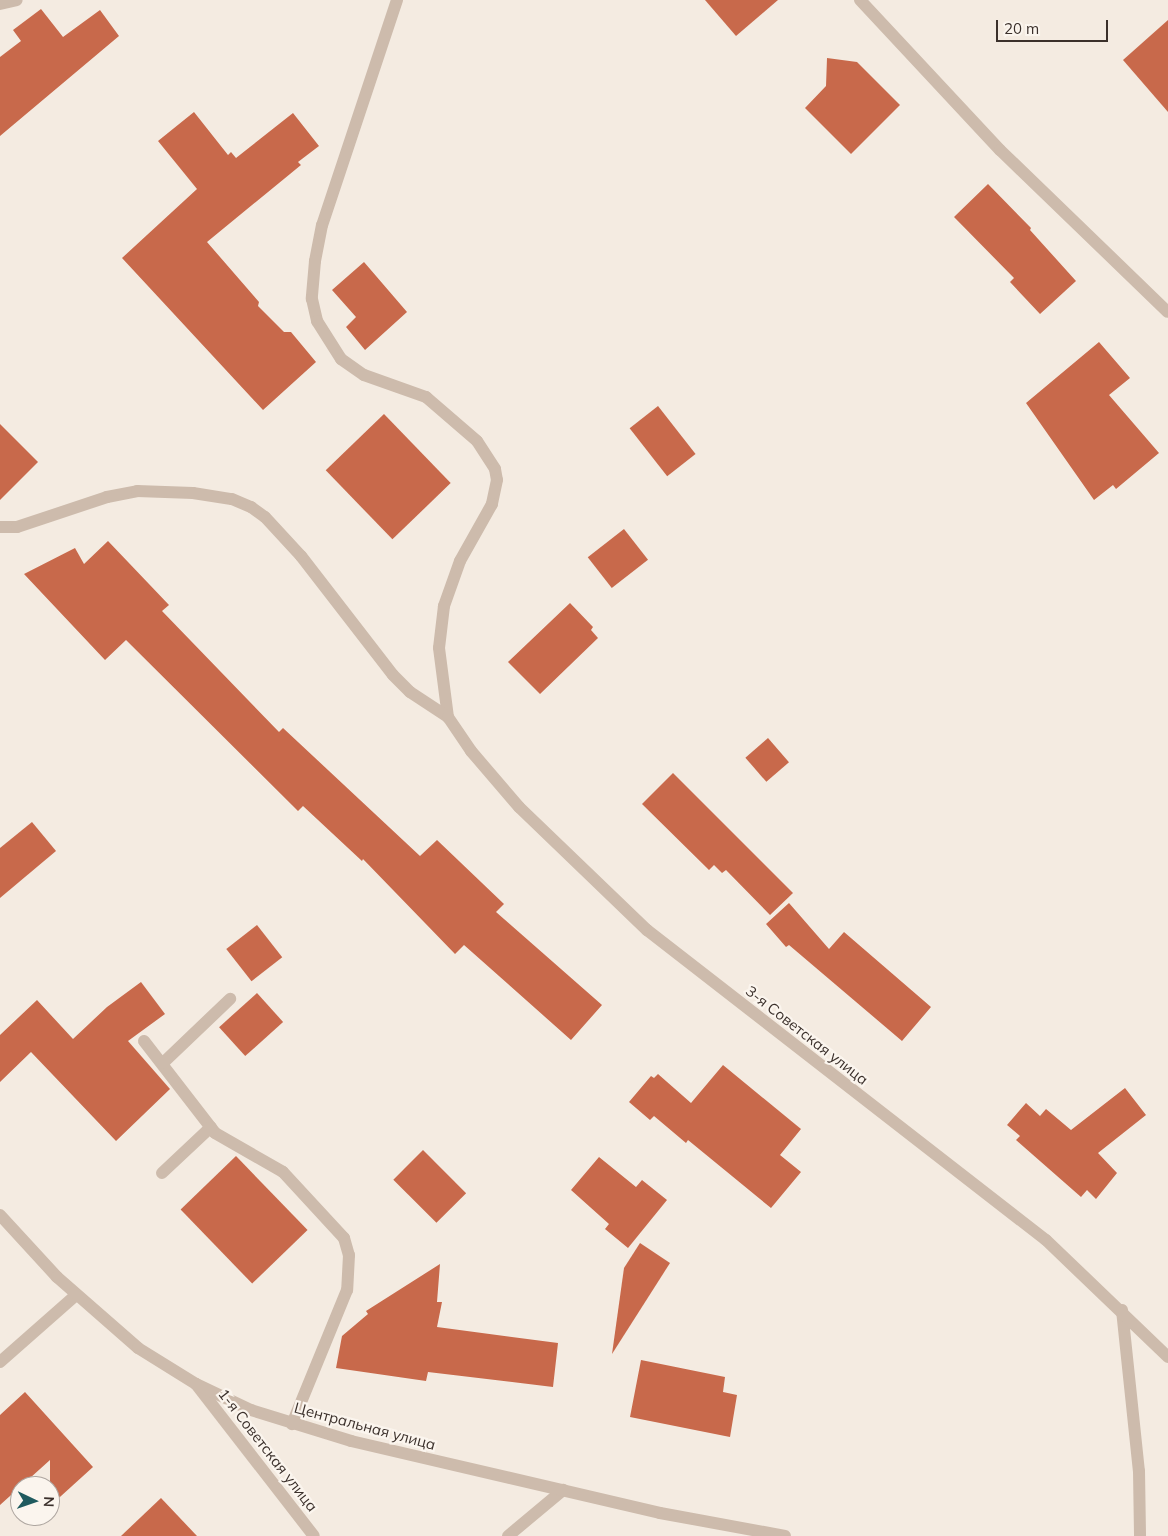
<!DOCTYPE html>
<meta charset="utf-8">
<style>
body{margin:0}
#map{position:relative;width:1168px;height:1536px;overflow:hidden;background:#f4ebe1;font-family:Mulish,sans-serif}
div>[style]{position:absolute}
.building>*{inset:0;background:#c8694b;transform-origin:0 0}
.service>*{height:12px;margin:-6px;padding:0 6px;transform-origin:6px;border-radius:6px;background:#cdbbac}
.minor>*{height:12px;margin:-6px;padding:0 6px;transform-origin:6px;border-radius:6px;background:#cdbbac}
.tertiary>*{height:12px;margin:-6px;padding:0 6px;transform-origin:6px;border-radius:6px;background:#cdbbac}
span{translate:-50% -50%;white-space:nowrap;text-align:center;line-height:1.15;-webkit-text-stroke:4.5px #fbf5ee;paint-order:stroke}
.street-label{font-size:15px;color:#3b302b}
.north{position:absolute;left:10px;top:1476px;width:50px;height:50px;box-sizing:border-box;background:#fbf5ee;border:1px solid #aea6a0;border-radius:50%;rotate:93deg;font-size:14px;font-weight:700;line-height:20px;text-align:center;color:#3b302b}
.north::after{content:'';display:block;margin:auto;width:18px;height:22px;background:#1f5a5e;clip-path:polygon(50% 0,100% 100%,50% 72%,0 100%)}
.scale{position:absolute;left:996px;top:20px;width:112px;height:22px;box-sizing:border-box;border:2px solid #3b302b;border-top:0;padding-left:6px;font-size:15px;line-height:18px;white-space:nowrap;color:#3b302b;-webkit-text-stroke:4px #fbf5ee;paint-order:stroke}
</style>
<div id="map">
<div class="building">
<div style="clip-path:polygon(705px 0,778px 0,736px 36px)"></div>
<div style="clip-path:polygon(41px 9px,63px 37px,100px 10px,119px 36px,0 136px,0 57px,21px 41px,13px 30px)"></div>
<div style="clip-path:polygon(1168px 20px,1168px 112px,1123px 60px)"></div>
<div style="clip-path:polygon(827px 58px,857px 62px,900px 105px,851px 154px,805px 108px,826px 86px)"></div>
<div style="clip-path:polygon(194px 112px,228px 155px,231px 152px,236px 158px,293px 113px,319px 146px,298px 162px,301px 165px,207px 242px,259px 302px,258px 306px,284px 332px,291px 332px,316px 362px,263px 410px,122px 258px,197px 189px,158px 141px)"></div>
<div style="clip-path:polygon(988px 184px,1031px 228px,1030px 230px,1076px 281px,1040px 314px,1010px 282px,1014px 278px,954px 217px)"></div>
<div style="clip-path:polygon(364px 262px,407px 312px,365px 350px,346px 327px,356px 317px,332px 290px)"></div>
<div style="clip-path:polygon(1099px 342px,1130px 378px,1109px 395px,1159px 453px,1116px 489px,1113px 485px,1094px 500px,1026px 403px)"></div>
<div style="left:658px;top:406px;width:61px;height:36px;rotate:52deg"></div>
<div style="left:384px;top:414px;width:96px;height:81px;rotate:46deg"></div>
<div style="clip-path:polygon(0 424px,38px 462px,0 500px)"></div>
<div style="left:624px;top:529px;width:39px;height:46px;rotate:52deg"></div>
<div style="clip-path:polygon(108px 541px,169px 605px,162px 611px,279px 732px,283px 728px,420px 856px,437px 840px,504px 904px,496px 912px,602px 1005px,571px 1040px,464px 945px,455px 954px,363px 859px,362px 861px,303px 806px,298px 811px,126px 640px,105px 660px,24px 574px,75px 548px,84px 564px)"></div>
<div style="clip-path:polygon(570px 603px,593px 627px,591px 630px,598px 638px,540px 694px,508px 662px)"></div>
<div style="left:768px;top:738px;width:32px;height:30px;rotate:49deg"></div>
<div style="clip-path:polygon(673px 773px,793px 893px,770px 915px,726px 870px,722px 873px,714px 865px,709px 870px,642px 804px)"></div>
<div style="clip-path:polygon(32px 822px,56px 851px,0 898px,0 848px)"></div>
<div style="clip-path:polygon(789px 903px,829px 949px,844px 932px,931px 1007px,902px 1041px,789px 945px,786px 947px,766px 924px)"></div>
<div style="left:257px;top:925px;width:41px;height:39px;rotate:52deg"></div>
<div style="clip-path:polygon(141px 982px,165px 1014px,128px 1041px,170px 1089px,116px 1141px,31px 1052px,0 1082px,0 1035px,37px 1000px,73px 1039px,107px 1007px)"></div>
<div style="left:257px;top:993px;width:39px;height:51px;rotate:48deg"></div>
<div style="clip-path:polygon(723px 1065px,801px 1129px,780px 1155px,801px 1172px,771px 1208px,688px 1140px,686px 1143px,654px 1116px,650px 1120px,629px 1102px,651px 1076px,654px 1078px,658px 1074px,691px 1103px)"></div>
<div style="clip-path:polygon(1125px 1088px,1146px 1115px,1098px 1153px,1117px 1173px,1096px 1199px,1087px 1190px,1081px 1197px,1016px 1140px,1020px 1136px,1007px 1125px,1026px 1103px,1040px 1116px,1046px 1109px,1071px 1130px)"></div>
<div style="left:423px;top:1150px;width:61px;height:42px;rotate:45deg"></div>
<div style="left:236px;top:1156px;width:103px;height:77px;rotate:46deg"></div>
<div style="clip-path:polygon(599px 1157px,636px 1187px,642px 1180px,667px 1200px,628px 1248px,605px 1229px,609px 1224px,571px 1190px)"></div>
<div style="clip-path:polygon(640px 1243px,670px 1263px,612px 1354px,624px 1268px)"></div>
<div style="clip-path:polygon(440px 1264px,437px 1302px,442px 1302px,437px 1327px,558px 1343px,553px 1387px,428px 1372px,426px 1381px,336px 1368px,342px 1336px,368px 1314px,366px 1311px)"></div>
<div style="clip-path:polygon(641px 1360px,725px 1377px,723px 1392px,737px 1395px,730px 1437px,630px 1417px)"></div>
<div style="clip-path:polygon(25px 1392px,93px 1467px,50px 1506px,50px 1460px,0 1505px,0 1415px)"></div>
<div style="clip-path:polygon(161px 1498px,197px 1536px,121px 1536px)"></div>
</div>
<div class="service">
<div style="left:397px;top:0;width:237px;rotate:108.4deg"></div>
<div style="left:322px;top:225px;width:37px;rotate:101deg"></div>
<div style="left:315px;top:261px;width:38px;rotate:95deg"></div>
<div style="left:312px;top:299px;width:23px;rotate:77deg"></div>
<div style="left:317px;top:321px;width:45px;rotate:57.7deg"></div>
<div style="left:341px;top:359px;width:28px;rotate:35deg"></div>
<div style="left:364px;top:375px;width:66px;rotate:19.5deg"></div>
<div style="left:426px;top:397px;width:67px;rotate:40.8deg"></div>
<div style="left:477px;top:441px;width:33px;rotate:57deg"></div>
<div style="left:495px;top:469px;width:11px;rotate:80deg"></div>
<div style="left:497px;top:480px;width:25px;rotate:102deg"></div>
<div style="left:492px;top:504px;width:65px;rotate:119.3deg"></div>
<div style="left:460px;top:561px;width:48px;rotate:109.6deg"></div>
<div style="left:444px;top:606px;width:42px;rotate:96.8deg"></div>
<div style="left:439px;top:648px;width:70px;rotate:82.6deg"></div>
<div style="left:301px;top:556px;width:150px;rotate:52.3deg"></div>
<div style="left:393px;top:675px;width:24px;rotate:45deg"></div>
<div style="left:410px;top:692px;width:45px;rotate:33.3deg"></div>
<div style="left:144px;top:1041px;width:116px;rotate:52.3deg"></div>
<div style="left:215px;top:1133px;width:78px;rotate:29.8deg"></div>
<div style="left:283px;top:1172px;width:90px;rotate:47.3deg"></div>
<div style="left:344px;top:1238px;width:18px;rotate:74deg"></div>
<div style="left:349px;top:1255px;width:35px;rotate:93deg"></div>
<div style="left:347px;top:1290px;width:145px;rotate:112.3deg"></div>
<div style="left:163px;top:1063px;width:93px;rotate:-43.7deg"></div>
<div style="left:162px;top:1173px;width:67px;rotate:-43.2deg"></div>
<div style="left:1122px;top:1310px;width:162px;rotate:84deg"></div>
<div style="left:1139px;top:1471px;width:65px;rotate:89.1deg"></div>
</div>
<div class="minor">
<div style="left:860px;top:0;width:205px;rotate:47deg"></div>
<div style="left:1000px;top:150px;width:233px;rotate:44deg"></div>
<div style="left:0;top:4px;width:17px;rotate:-13deg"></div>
<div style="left:0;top:527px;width:17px"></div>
<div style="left:17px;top:527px;width:95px;rotate:-18.4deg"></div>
<div style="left:107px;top:497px;width:31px;rotate:-11deg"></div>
<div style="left:137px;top:491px;width:56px;rotate:2deg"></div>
<div style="left:193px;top:493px;width:39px;rotate:9deg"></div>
<div style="left:232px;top:499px;width:21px;rotate:23deg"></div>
<div style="left:251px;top:507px;width:17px;rotate:36deg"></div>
<div style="left:265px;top:517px;width:53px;rotate:47.3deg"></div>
<div style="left:448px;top:717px;width:41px;rotate:55.9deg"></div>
<div style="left:471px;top:751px;width:74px;rotate:49.4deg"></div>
<div style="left:519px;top:807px;width:178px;rotate:43.9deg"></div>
<div style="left:647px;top:930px;width:505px;rotate:37.85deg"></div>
<div style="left:1046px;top:1240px;width:169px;rotate:43.8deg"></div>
<div style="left:0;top:1362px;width:101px;rotate:-41.4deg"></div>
<div style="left:196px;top:1384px;width:192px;rotate:52.2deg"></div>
<div style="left:508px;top:1536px;width:72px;rotate:-39.9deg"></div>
</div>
<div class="tertiary">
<div style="left:0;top:1215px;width:84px;rotate:47.4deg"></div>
<div style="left:57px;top:1277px;width:108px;rotate:41.2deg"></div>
<div style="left:138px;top:1348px;width:68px;rotate:31.8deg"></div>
<div style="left:196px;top:1384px;width:61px;rotate:25.3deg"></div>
<div style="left:251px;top:1410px;width:105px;rotate:17.2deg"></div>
<div style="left:351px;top:1441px;width:317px;rotate:13.1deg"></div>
<div style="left:660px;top:1513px;width:127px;rotate:10.4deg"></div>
</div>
<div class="street-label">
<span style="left:807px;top:1035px;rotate:38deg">3-я Советская улица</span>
<span style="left:365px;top:1426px;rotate:15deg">Центральная улица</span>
<span style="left:268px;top:1450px;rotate:52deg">1-я Советская улица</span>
</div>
<div class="north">N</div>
<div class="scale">20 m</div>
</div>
